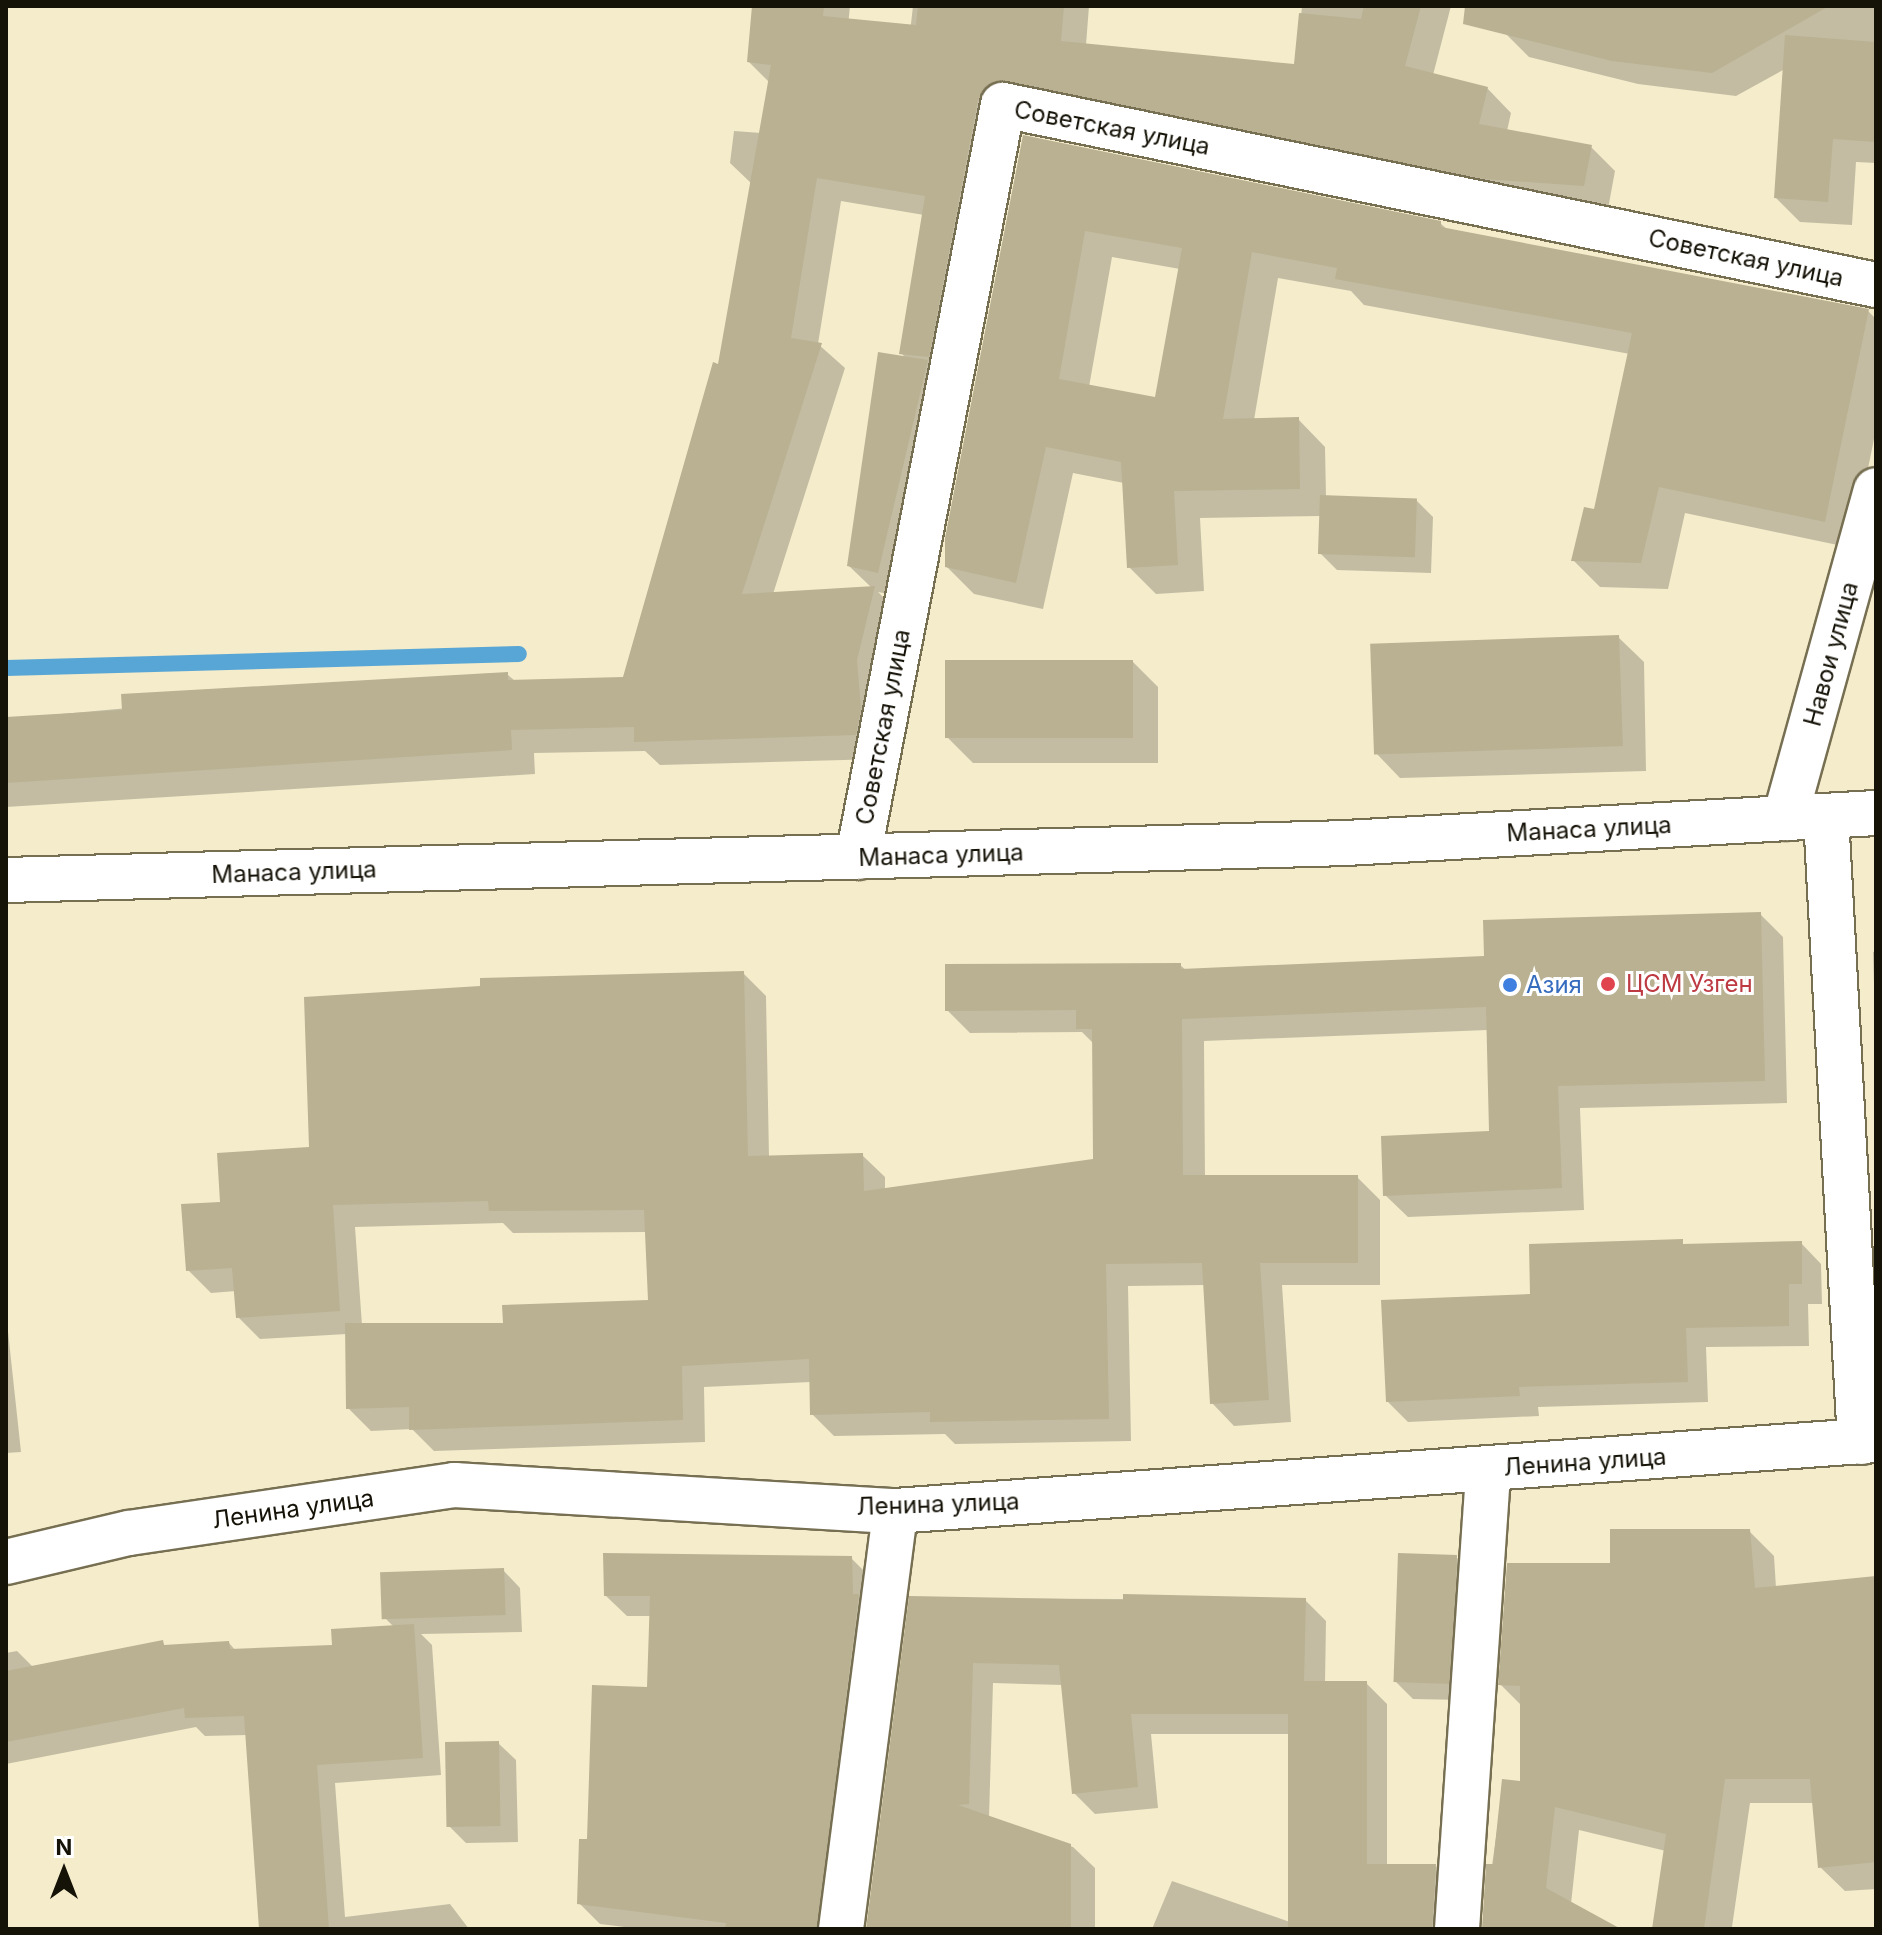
<!DOCTYPE html>
<meta charset="utf-8">
<style>
body{margin:0}
#map{position:relative;width:1882px;height:1935px;overflow:hidden;background:#f4eccb;font-family:Inter,sans-serif}
div>[style]{position:absolute}
.shadow>*{inset:0;background:#0003}
.stream>*{height:16px;margin:-8px;padding:0 8px;transform-origin:8px;border-radius:8px;background:#58a6d5}
.building>*{inset:0;background:#b9b192;transform-origin:0 0}
.roads{filter:drop-shadow(2px 0 #776f52) drop-shadow(-2px 0 #776f52) drop-shadow(0 2px #776f52) drop-shadow(0 -2px #776f52)}
.street>*{height:44px;margin:-22px;padding:0 22px;transform-origin:22px;border-radius:22px;background:#fff}
.secondary>*{height:44px;margin:-22px;padding:0 22px;transform-origin:22px;border-radius:22px;background:#fff}
.primary>*{height:44px;margin:-22px;padding:0 22px;transform-origin:22px;border-radius:22px;background:#fff}
.dots>*{width:22px;height:22px;translate:-50% -50%;box-sizing:border-box;border:4px solid #fff;border-radius:50%}
span{translate:-50% -50%;white-space:nowrap;text-align:center;line-height:1.15;-webkit-text-stroke:6px #fff;paint-order:stroke}
.street-label{font-size:24px;color:#151207}
.health-label{font-size:24px;color:#be3a42}
.left{translate:0 -50%;text-align:left}
.shop-label{font-size:24px;color:#366cbe}
.frame{position:absolute;inset:0;border:8px solid #151207;pointer-events:none}
.north{position:absolute;left:24px;top:1831px;width:80px;height:80px;-webkit-text-stroke:6px #fff;paint-order:stroke;rotate:0deg;font-size:22px;font-weight:700;line-height:32px;text-align:center;color:#151207}
.north::after{content:'';display:block;margin:auto;width:28px;height:36px;background:#151207;clip-path:polygon(50% 0,100% 100%,50% 72%,0 100%)}
</style>
<div id="map">
<div class="shadow">
<div style="clip-path:polygon(evenodd,754px 6px,850px 6px,847px 36px,897px 147px,913px 6px,1089px 6px,1086px 45px,1296px 66px,1302px 6px,1451px 6px,1433px 75px,1487px 88px,1511px 113px,1507px 131px,1591px 147px,1615px 171px,1608px 209px,1019px 105px,904px 597px,878px 592px,898px 612px,880px 759px,660px 765px,645px 751px,534px 753px,535px 774px,6px 807px,6px 719px,507px 674px,515px 681px,624px 679px,719px 366px,752px 184px,730px 163px,734px 131px,761px 133px,770px 83px,749px 62px,754px 6px,841px 201px,924px 215px,901px 353px,906px 358px,849px 566px,872px 588px,773px 594px,845px 368px,818px 344px,841px 201px)"></div>
<div style="clip-path:polygon(1509px 6px,1876px 6px,1876px 163px,1856px 162px,1852px 225px,1800px 222px,1776px 198px,1785px 69px,1736px 96px,1638px 84px,1529px 57px,1505px 33px)"></div>
<div style="clip-path:polygon(evenodd,1024px 137px,1440px 223px,1449px 231px,1868px 311px,1876px 319px,1876px 429px,1852px 548px,1685px 513px,1668px 589px,1600px 587px,1573px 560px,1595px 511px,1630px 354px,1364px 305px,1351px 291px,1278px 278px,1254px 420px,1298px 419px,1325px 447px,1326px 497px,1416px 500px,1433px 517px,1431px 573px,1337px 570px,1320px 553px,1321px 516px,1200px 518px,1204px 591px,1156px 594px,1129px 567px,1124px 483px,1073px 473px,1043px 609px,974px 594px,947px 567px,1024px 137px,1112px 257px,1180px 269px,1157px 400px,1089px 387px,1112px 257px)"></div>
<div style="clip-path:polygon(1618px 637px,1644px 662px,1646px 771px,1400px 778px,1375px 752px)"></div>
<div style="clip-path:polygon(1133px 662px,1158px 687px,1158px 763px,973px 763px,947px 737px)"></div>
<div style="clip-path:polygon(evenodd,1760px 914px,1783px 937px,1787px 1103px,1580px 1108px,1584px 1210px,1408px 1217px,1385px 1195px,1491px 1133px,1488px 1030px,1204px 1041px,1205px 1177px,1357px 1177px,1380px 1200px,1380px 1285px,1282px 1285px,1291px 1422px,1234px 1426px,1212px 1403px,1205px 1285px,1128px 1286px,1131px 1441px,955px 1444px,945px 1434px,834px 1436px,812px 1414px,811px 1382px,704px 1387px,705px 1442px,434px 1451px,412px 1429px,371px 1431px,348px 1408px,347px 1334px,260px 1339px,238px 1317px,236px 1291px,211px 1293px,188px 1270px,222px 1204px,311px 1148px,743px 973px,766px 996px,769px 1157px,862px 1155px,885px 1177px,885px 1190px,1095px 1161px,1094px 1044px,1082px 1032px,970px 1033px,947px 1010px,1180px 965px,1186px 970px,1486px 958px,1760px 914px,503px 1223px,513px 1233px,647px 1232px,650px 1302px,505px 1325px,362px 1325px,355px 1227px,503px 1223px)"></div>
<div style="clip-path:polygon(1876px 951px,1876px 1049px,1873px 952px)"></div>
<div style="clip-path:polygon(1801px 1243px,1821px 1264px,1822px 1304px,1808px 1304px,1809px 1346px,1706px 1347px,1708px 1402px,1538px 1407px,1539px 1416px,1408px 1422px,1388px 1402px,1532px 1296px)"></div>
<div style="clip-path:polygon(6px 1313px,21px 1452px,6px 1453px)"></div>
<div style="clip-path:polygon(1749px 1531px,1774px 1556px,1776px 1588px,1876px 1578px,1876px 1889px,1845px 1891px,1820px 1867px,1814px 1803px,1750px 1803px,1732px 1927px,1742px 1929px,1654px 1929px,1666px 1851px,1579px 1830px,1571px 1904px,1617px 1929px,1483px 1929px,1504px 1781px,1522px 1783px,1522px 1706px,1501px 1685px,1612px 1565px)"></div>
<div style="clip-path:polygon(1456px 1557px,1474px 1575px,1465px 1700px,1413px 1699px,1395px 1681px)"></div>
<div style="clip-path:polygon(851px 1558px,872px 1579px,839px 1929px,641px 1929px,600px 1924px,579px 1903px,589px 1841px,649px 1689px,652px 1616px,627px 1616px,606px 1596px)"></div>
<div style="clip-path:polygon(503px 1570px,520px 1588px,522px 1632px,421px 1634px,432px 1645px,441px 1775px,335px 1783px,345px 1917px,450px 1904px,469px 1929px,261px 1929px,247px 1735px,205px 1736px,196px 1727px,6px 1764px,6px 1653px,17px 1651px,35px 1669px,162px 1642px,166px 1647px,229px 1643px,236px 1651px,334px 1647px,394px 1627px,384px 1617px)"></div>
<div style="clip-path:polygon(911px 1598px,1305px 1600px,1326px 1621px,1325px 1683px,1366px 1683px,1387px 1704px,1387px 1866px,1436px 1866px,1456px 1887px,1456px 1929px,1152px 1929px,1172px 1881px,1290px 1922px,1290px 1734px,1151px 1734px,1158px 1808px,1095px 1814px,1074px 1793px,1063px 1685px,993px 1683px,989px 1818px,1073px 1847px,1095px 1868px,1095px 1929px,868px 1929px)"></div>
<div style="clip-path:polygon(498px 1743px,516px 1760px,518px 1842px,466px 1843px,449px 1826px)"></div>
</div>
<div class="stream">
<div style="left:6px;top:668px;width:513px;rotate:-1.56deg"></div>
</div>
<div class="building">
<div style="clip-path:polygon(752px 6px,824px 6px,823px 16px,916px 25px,918px 6px,1064px 6px,1061px 41px,1294px 64px,1299px 13px,1361px 19px,1364px 6px,1421px 6px,1405px 66px,1488px 87px,1479px 124px,1592px 145px,1584px 186px,1484px 179px,994px 82px,978px 100px,929px 357px,899px 354px,925px 196px,817px 178px,791px 338px,822px 343px,742px 594px,875px 586px,857px 660px,861px 709px,856px 735px,634px 742px,634px 727px,511px 730px,512px 750px,6px 783px,6px 717px,122px 710px,121px 694px,508px 672px,508px 680px,623px 677px,713px 362px,718px 364px,771px 65px,747px 62px)"></div>
<div style="clip-path:polygon(1465px 6px,1829px 6px,1712px 73px,1612px 61px,1463px 24px)"></div>
<div style="clip-path:polygon(1785px 35px,1876px 42px,1876px 142px,1833px 139px,1828px 202px,1774px 198px)"></div>
<div style="clip-path:polygon(evenodd,1023px 135px,1441px 221px,1441px 227px,1869px 309px,1825px 522px,1659px 487px,1641px 563px,1571px 561px,1584px 507px,1594px 509px,1632px 333px,1335px 279px,1337px 268px,1252px 252px,1223px 419px,1299px 417px,1300px 489px,1174px 491px,1178px 565px,1127px 568px,1121px 462px,1046px 447px,1016px 583px,945px 567px,945px 538px,1023px 135px,1085px 231px,1182px 248px,1155px 397px,1059px 379px,1085px 231px)"></div>
<div style="clip-path:polygon(878px 352px,928px 360px,878px 573px,847px 566px)"></div>
<div style="left:1320px;top:495px;width:97px;height:59px;rotate:2deg"></div>
<div style="left:1619px;top:635px;width:111px;height:249px;rotate:88deg"></div>
<div style="left:945px;top:660px;width:188px;height:78px"></div>
<div style="clip-path:polygon(1761px 912px,1765px 1081px,1558px 1086px,1562px 1188px,1383px 1196px,1381px 1136px,1489px 1131px,1486px 1007px,1182px 1019px,1183px 1175px,1358px 1175px,1358px 1263px,1260px 1263px,1269px 1400px,1210px 1404px,1202px 1263px,1106px 1264px,1109px 1419px,930px 1422px,930px 1412px,810px 1415px,809px 1359px,682px 1366px,683px 1420px,409px 1430px,409px 1407px,346px 1409px,345px 1323px,503px 1323px,502px 1305px,648px 1300px,644px 1210px,489px 1211px,488px 1201px,333px 1205px,340px 1311px,236px 1318px,232px 1268px,186px 1271px,181px 1204px,220px 1202px,217px 1153px,309px 1147px,304px 997px,480px 986px,480px 978px,744px 971px,748px 1156px,863px 1153px,864px 1191px,1093px 1159px,1092px 1029px,1076px 1029px,1076px 1010px,945px 1011px,945px 964px,1181px 963px,1181px 969px,1484px 956px,1483px 920px)"></div>
<div style="clip-path:polygon(1683px 1239px,1683px 1244px,1802px 1241px,1802px 1284px,1789px 1284px,1789px 1326px,1686px 1328px,1688px 1382px,1519px 1387px,1520px 1396px,1386px 1402px,1381px 1300px,1530px 1294px,1529px 1244px)"></div>
<div style="clip-path:polygon(1610px 1529px,1750px 1529px,1755px 1588px,1876px 1576px,1876px 1862px,1818px 1868px,1810px 1779px,1725px 1779px,1704px 1929px,1652px 1929px,1666px 1834px,1555px 1807px,1546px 1888px,1621px 1929px,1482px 1929px,1486px 1864px,1493px 1864px,1502px 1779px,1520px 1781px,1520px 1686px,1498px 1685px,1507px 1563px,1610px 1563px)"></div>
<div style="clip-path:polygon(603px 1553px,852px 1556px,853px 1594px,859px 1594px,817px 1929px,725px 1929px,726px 1923px,577px 1904px,579px 1839px,587px 1839px,592px 1685px,647px 1687px,650px 1596px,604px 1596px)"></div>
<div style="left:1398px;top:1553px;width:59px;height:129px;rotate:2deg"></div>
<div style="left:504px;top:1568px;width:47px;height:124px;rotate:88deg"></div>
<div style="clip-path:polygon(1123px 1594px,1306px 1598px,1304px 1681px,1367px 1681px,1367px 1864px,1436px 1864px,1432px 1929px,1288px 1929px,1288px 1714px,1131px 1714px,1138px 1787px,1072px 1794px,1059px 1665px,973px 1663px,969px 1804px,958px 1805px,1071px 1844px,1071px 1929px,866px 1929px,909px 1596px,1123px 1600px)"></div>
<div style="clip-path:polygon(414px 1624px,423px 1758px,317px 1765px,329px 1929px,259px 1929px,244px 1716px,185px 1718px,184px 1708px,6px 1742px,6px 1671px,163px 1640px,164px 1645px,229px 1641px,230px 1649px,332px 1645px,331px 1629px)"></div>
<div style="left:499px;top:1741px;width:85px;height:54px;rotate:89deg"></div>
</div>
<div class="roads">
<div class="street">
<div style="left:1826px;top:816px;width:627px;rotate:86.89deg"></div>
<div style="left:1785px;top:818px;width:340px;rotate:-74.5deg"></div>
<div style="left:858px;top:857px;width:766px;rotate:-79.09deg"></div>
<div style="left:1003px;top:105px;width:891px;rotate:11.65deg"></div>
<div style="left:841px;top:1929px;width:421px;rotate:-82.6deg"></div>
<div style="left:1457px;top:1929px;width:460px;rotate:-86.1deg"></div>
</div>
<div class="secondary">
<div style="left:6px;top:1562px;width:126px;rotate:-13.3deg"></div>
<div style="left:129px;top:1533px;width:329px;rotate:-8.4deg"></div>
<div style="left:454px;top:1485px;width:442px;rotate:3.4deg"></div>
<div style="left:895px;top:1511px;width:984px;rotate:-4.14deg"></div>
</div>
<div class="primary">
<div style="left:6px;top:880px;width:1341px;rotate:-1.58deg"></div>
<div style="left:1346px;top:843px;width:531px;rotate:-3.24deg"></div>
</div>
</div>
<div class="dots">
<div style="left:1608px;top:984px;background:#e0444e"></div>
<div style="left:1510px;top:985px;background:#3f7fe0"></div>
</div>
<div class="street-label">
<span style="left:1112px;top:128px;rotate:11deg">Советская улица</span>
<span style="left:1746px;top:258px;rotate:12deg">Советская улица</span>
<span style="left:1831px;top:654px;rotate:-75deg">Навои улица</span>
<span style="left:883px;top:727px;rotate:-79deg">Советская улица</span>
<span style="left:1589px;top:829px;rotate:-3deg">Манаса улица</span>
<span style="left:941px;top:855px;rotate:-2deg">Манаса улица</span>
<span style="left:294px;top:872px;rotate:-2deg">Манаса улица</span>
<span style="left:1585px;top:1462px;rotate:-4deg">Ленина улица</span>
<span style="left:938px;top:1504px;rotate:-2deg">Ленина улица</span>
<span style="left:293px;top:1509px;rotate:-8deg">Ленина улица</span>
</div>
<div class="health-label">
<span class="left" style="left:1626px;top:984px">ЦСМ Узген</span>
</div>
<div class="shop-label">
<span class="left" style="left:1526px;top:985px">Азия</span>
</div>
<div class="frame"></div>
<div class="north">N</div>
</div>
